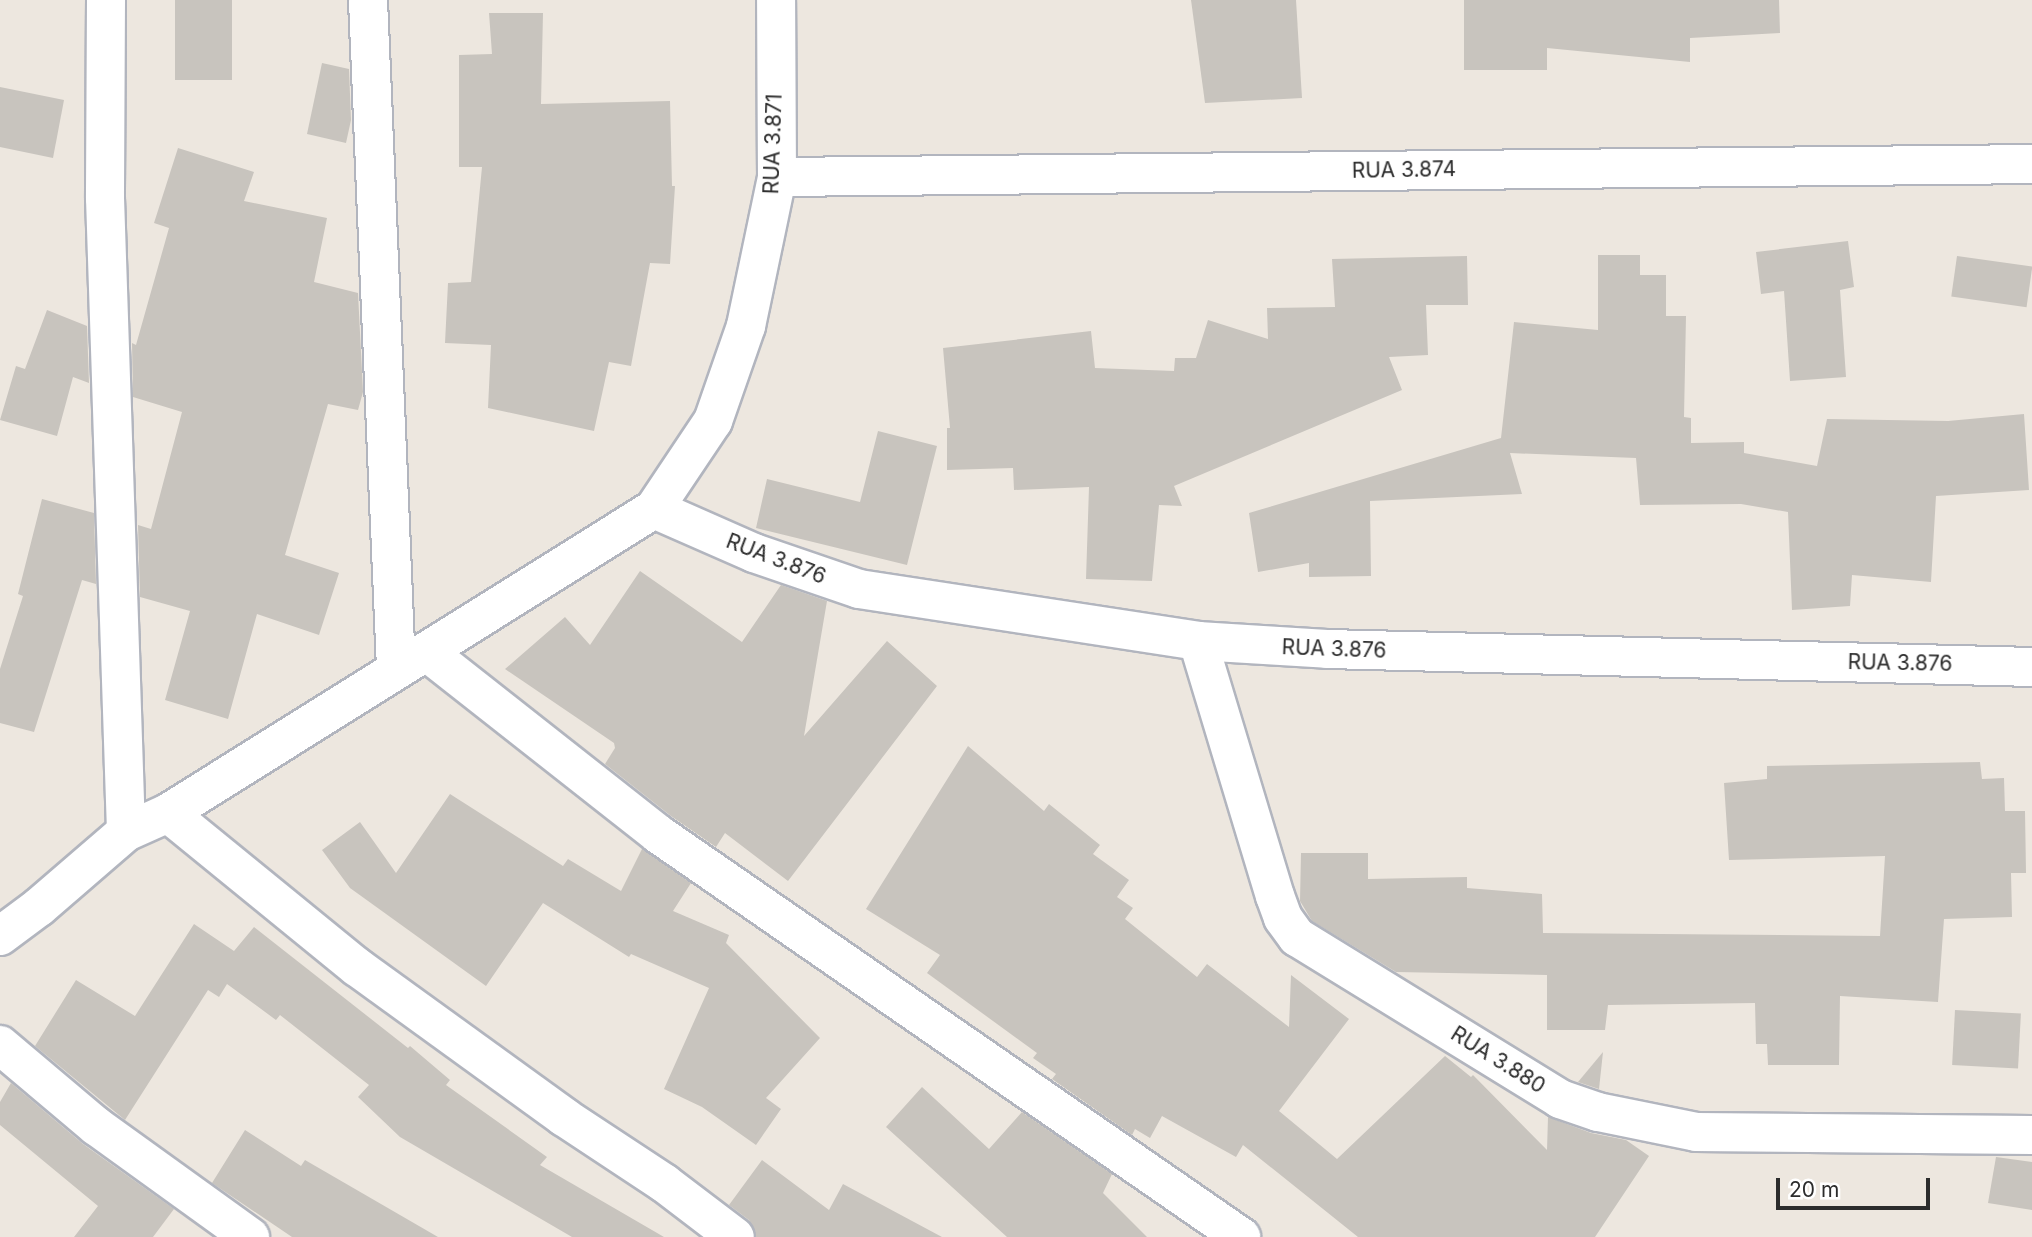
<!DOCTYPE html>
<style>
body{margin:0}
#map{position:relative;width:2032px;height:1237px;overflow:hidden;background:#ede7df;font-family:Inter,sans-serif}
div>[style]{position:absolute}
.building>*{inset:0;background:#c8c4be;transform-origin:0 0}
.roads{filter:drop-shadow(2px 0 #b2b5be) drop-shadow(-2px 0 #b2b5be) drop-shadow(0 2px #b2b5be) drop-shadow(0 -2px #b2b5be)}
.street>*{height:38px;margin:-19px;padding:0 19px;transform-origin:19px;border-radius:19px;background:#fff}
span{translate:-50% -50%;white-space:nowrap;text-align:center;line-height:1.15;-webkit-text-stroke:5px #fff;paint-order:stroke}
.street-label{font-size:21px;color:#2c2c2c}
.scale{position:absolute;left:1776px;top:1178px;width:154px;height:32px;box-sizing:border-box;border:4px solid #2c2c2c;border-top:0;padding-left:9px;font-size:21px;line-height:24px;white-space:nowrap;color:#2c2c2c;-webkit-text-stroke:5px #fff;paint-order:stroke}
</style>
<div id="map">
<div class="building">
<div style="left:175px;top:0;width:57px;height:80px"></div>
<div style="clip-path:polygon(1191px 0,1296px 0,1302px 98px,1205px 103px)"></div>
<div style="clip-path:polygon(1464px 0,1779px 0,1780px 33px,1690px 38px,1690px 62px,1547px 48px,1547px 70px,1464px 70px)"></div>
<div style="clip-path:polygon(489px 13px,543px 13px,541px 104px,670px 101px,672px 186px,675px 186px,670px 264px,650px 263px,631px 366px,609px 362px,594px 431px,488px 408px,491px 345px,445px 343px,448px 283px,471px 282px,482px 167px,459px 167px,459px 55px,492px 54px)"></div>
<div style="clip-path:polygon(322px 63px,349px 69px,351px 120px,346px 143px,307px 134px)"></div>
<div style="clip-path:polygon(0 87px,64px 100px,53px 158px,0 147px)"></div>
<div style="clip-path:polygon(178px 148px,254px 172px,244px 201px,327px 218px,314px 282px,358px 293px,363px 392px,358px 410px,328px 404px,285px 555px,339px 573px,319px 635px,257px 614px,228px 719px,165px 700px,190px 611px,140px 597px,138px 525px,151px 529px,182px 412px,133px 397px,132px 343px,136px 345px,169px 228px,154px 223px)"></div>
<div style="clip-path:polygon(1848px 241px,1854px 287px,1840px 290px,1846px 377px,1790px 381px,1784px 291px,1761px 294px,1756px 252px)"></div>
<div style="clip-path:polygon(1598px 255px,1640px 255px,1640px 275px,1666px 275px,1666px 316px,1686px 316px,1684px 417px,1691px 418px,1691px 443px,1744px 442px,1744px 453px,1817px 466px,1827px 419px,1948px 421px,2024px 414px,2029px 490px,1936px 496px,1931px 582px,1852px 575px,1850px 606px,1792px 610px,1788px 512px,1741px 504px,1640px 505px,1636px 458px,1510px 453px,1522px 494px,1370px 501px,1371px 576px,1309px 577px,1309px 563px,1258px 572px,1249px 513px,1501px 438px,1514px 322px,1598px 330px)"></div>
<div style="clip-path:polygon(1467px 256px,1468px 305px,1426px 305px,1428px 355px,1389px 357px,1402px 390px,1174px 486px,1182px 506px,1159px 505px,1152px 581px,1086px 579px,1089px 487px,1014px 490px,1013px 468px,947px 470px,947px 428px,950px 428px,943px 348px,1091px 331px,1095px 368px,1174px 371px,1175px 358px,1196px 358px,1208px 320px,1268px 339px,1267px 308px,1335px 307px,1332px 259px)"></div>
<div style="left:1957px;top:256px;width:76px;height:41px;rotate:8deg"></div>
<div style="clip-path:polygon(47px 310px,87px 326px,89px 383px,73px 377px,57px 436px,0 420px,16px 366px,25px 369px)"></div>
<div style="clip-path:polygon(878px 431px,937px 446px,907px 565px,756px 528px,767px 479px,860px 502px)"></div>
<div style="clip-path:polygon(42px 499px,94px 513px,96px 584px,82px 580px,34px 732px,0 723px,0 669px,23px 596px,18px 594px)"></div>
<div style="clip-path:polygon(640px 571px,742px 642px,781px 585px,827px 601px,804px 736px,887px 641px,937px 686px,788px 881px,725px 833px,716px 847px,671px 816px,605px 764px,615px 748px,614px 743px,505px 669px,565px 617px,590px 645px)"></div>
<div style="clip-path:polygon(968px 746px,1044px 811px,1049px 804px,1100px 845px,1093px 854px,1129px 880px,1117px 897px,1133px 908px,1125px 919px,1197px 977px,1207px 964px,1289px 1027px,1291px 975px,1349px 1019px,1279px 1111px,1337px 1159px,1445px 1056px,1471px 1077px,1473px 1075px,1547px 1150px,1548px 1117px,1591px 1133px,1626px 1140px,1649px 1156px,1595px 1237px,1358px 1237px,1243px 1145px,1236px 1157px,1162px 1116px,1150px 1138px,1135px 1129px,1132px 1135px,1052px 1079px,1056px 1074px,1033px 1058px,1037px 1053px,927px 973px,940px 955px,866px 909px)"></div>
<div style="clip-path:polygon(1980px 762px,1982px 779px,2004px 778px,2005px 811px,2025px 811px,2026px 873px,2011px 873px,2012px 917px,1944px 919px,1938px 1002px,1840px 996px,1839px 1065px,1768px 1065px,1767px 1044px,1756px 1044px,1755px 1003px,1608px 1005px,1605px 1030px,1547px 1030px,1547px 975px,1396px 972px,1312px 921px,1300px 901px,1301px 853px,1368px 853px,1368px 879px,1467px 877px,1467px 888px,1542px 894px,1543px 933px,1880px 936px,1885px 856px,1729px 860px,1724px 783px,1767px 779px,1767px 766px)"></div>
<div style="clip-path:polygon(450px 794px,563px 866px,568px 859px,621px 891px,642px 849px,691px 883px,673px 911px,729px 935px,726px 943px,820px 1038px,766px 1098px,781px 1109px,756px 1145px,702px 1107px,664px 1089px,709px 988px,631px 954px,629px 957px,543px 903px,486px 986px,350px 888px,322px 850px,360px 822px,396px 873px)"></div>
<div style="clip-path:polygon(194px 924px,234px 951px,254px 927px,408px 1048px,410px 1046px,450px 1080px,446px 1085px,547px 1157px,540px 1165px,664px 1237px,572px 1237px,400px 1137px,358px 1097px,369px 1085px,280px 1015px,276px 1020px,227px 984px,219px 997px,208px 990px,125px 1120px,35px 1046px,76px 980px,135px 1016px)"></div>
<div style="left:1955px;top:1010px;width:66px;height:55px;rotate:3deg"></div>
<div style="clip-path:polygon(1603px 1052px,1599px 1089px,1578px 1082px)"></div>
<div style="clip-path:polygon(11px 1083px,83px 1144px,174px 1209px,153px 1237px,74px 1237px,98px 1206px,0 1125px,0 1102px)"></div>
<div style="clip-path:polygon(922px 1087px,989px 1149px,1022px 1112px,1112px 1174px,1103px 1193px,1147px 1237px,1007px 1237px,886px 1127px)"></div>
<div style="clip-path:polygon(245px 1130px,301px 1166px,305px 1160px,438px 1237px,292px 1237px,212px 1183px)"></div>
<div style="clip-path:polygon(1996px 1157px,2032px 1162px,2032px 1210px,1988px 1203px)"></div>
<div style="clip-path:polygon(762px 1160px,829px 1210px,843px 1184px,942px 1237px,756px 1237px,749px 1220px,729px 1205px)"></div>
</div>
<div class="roads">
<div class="street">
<div style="left:106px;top:0;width:198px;rotate:90.3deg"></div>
<div style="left:105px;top:198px;width:634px;rotate:88.1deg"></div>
<div style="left:368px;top:0;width:669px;rotate:87.6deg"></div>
<div style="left:777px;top:177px;width:1255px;rotate:-0.59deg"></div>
<div style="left:654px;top:509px;width:109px;rotate:23.7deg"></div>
<div style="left:754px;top:553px;width:111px;rotate:18.9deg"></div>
<div style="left:859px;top:589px;width:343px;rotate:8.7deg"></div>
<div style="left:1198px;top:641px;width:129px;rotate:3.5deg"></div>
<div style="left:1327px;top:649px;width:705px;rotate:1.46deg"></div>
<div style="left:1198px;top:641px;width:266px;rotate:73.2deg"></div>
<div style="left:1275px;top:896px;width:23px;rotate:70deg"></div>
<div style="left:1283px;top:918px;width:24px;rotate:54deg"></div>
<div style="left:1297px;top:937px;width:309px;rotate:31.6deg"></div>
<div style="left:1560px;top:1099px;width:40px;rotate:18.9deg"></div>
<div style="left:1598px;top:1112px;width:100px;rotate:11.5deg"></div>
<div style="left:1696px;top:1132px;width:336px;rotate:0.5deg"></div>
<div style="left:427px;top:652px;width:294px;rotate:38.2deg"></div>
<div style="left:658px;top:834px;width:709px;rotate:34.65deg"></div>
<div style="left:168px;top:813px;width:244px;rotate:39.2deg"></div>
<div style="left:357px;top:967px;width:256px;rotate:35.9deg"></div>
<div style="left:564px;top:1117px;width:120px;rotate:33.4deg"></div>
<div style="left:664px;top:1183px;width:89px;rotate:37.3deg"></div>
<div style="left:0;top:936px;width:49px;rotate:-36.6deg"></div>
<div style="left:39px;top:907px;width:115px;rotate:-40.8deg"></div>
<div style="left:126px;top:832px;width:46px;rotate:-24.3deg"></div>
<div style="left:168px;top:813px;width:573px;rotate:-32.03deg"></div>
<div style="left:654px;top:509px;width:106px;rotate:-56.2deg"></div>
<div style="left:713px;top:421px;width:101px;rotate:-70.8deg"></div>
<div style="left:746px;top:326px;width:152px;rotate:-78.2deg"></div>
<div style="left:777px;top:177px;width:177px;rotate:-90.3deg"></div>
<div style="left:0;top:1045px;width:126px;rotate:40.2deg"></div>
<div style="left:96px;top:1126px;width:190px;rotate:35.8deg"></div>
</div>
</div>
<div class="street-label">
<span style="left:773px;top:144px;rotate:-88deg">RUA 3.871</span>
<span style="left:1404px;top:170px;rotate:-1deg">RUA 3.874</span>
<span style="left:776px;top:559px;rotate:21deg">RUA 3.876</span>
<span style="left:1334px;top:649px;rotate:2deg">RUA 3.876</span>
<span style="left:1900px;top:663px;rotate:1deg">RUA 3.876</span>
<span style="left:1498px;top:1060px;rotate:32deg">RUA 3.880</span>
</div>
<div class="scale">20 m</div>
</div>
